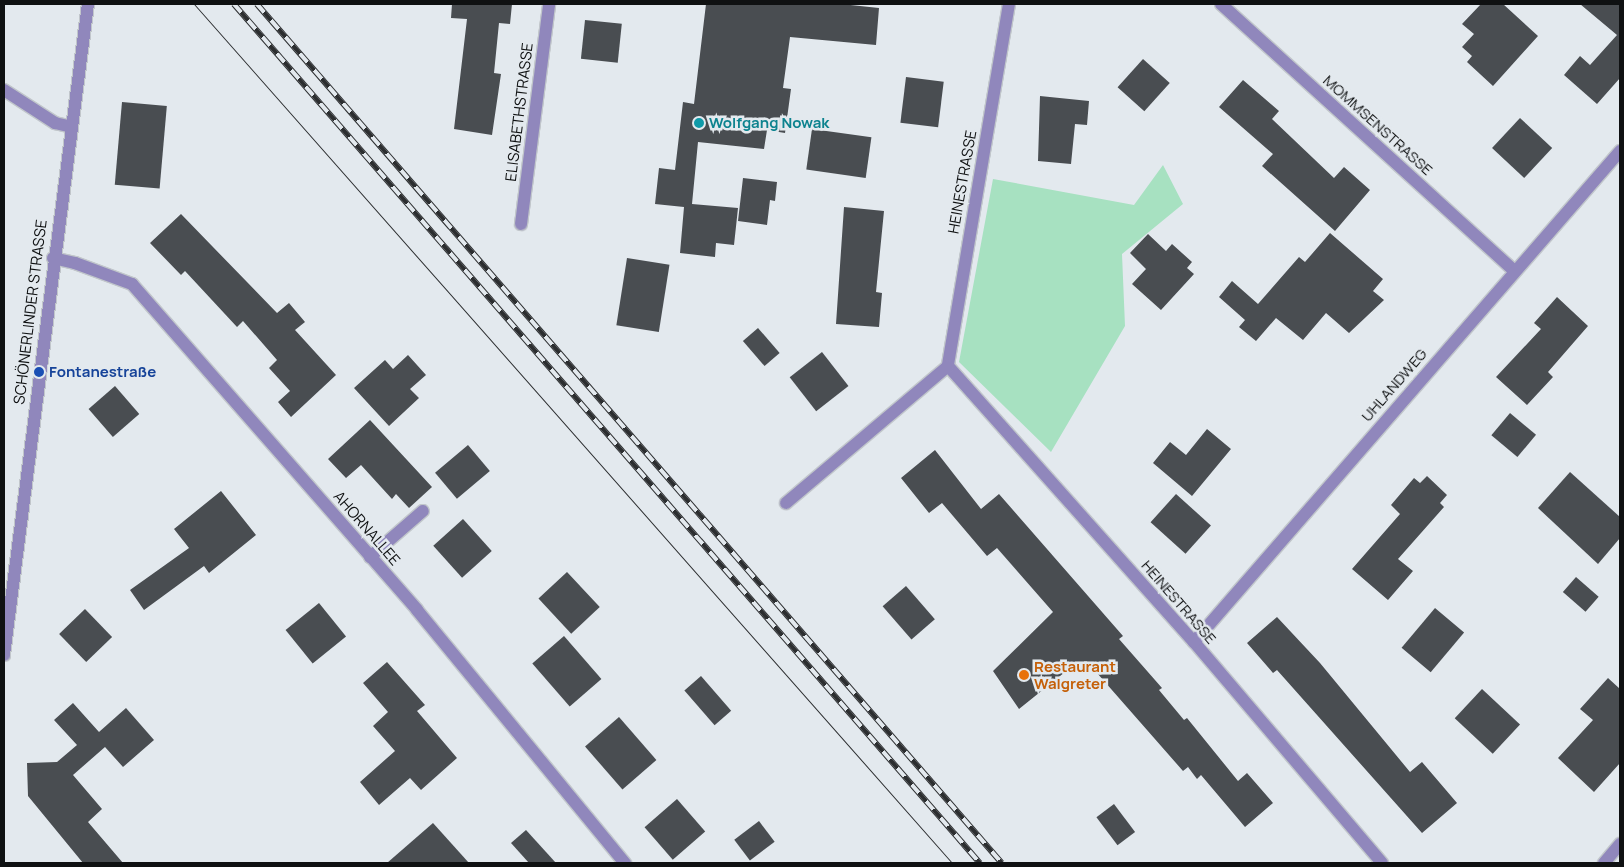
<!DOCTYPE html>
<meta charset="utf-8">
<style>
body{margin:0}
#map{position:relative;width:1624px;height:867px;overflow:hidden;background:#e3e9ee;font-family:Manrope,sans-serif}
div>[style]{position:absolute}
.green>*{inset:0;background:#a7e1c1}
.building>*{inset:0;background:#494d51;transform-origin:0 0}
.roads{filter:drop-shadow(1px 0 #c1c6cb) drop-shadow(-1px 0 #c1c6cb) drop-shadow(0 1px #c1c6cb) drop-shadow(0 -1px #c1c6cb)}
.minor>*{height:12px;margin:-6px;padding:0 6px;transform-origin:6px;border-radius:6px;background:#9087bc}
.tram>*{height:1px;margin:-0.5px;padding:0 0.5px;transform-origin:0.5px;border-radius:0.5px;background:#2c2e30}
.rail>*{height:5.5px;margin-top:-2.75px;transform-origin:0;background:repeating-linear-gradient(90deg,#e3e9ee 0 11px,#2c2e30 0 22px);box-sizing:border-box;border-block:1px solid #2c2e30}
.dots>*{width:14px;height:14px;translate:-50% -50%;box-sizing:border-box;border:2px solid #e3e9ee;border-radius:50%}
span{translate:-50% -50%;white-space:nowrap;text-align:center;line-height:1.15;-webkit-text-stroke:5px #e3e9ee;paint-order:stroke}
.street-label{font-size:15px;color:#0f1112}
.culture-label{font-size:15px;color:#0d838f;font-weight:700}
.left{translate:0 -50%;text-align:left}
.transit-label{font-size:15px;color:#164399;font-weight:700}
.food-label{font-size:15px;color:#c56008;font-weight:700}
.frame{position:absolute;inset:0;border:5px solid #0f1112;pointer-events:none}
</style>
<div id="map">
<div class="green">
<div style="clip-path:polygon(1163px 165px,1183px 204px,1122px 254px,1125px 326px,1051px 452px,959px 362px,993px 179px,1134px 205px)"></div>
</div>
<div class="building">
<div style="clip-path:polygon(452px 4px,512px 4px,510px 24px,499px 23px,494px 73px,501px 74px,492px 135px,454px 129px,467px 19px,451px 18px)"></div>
<div style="clip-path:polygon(706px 4px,841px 4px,879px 8px,876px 45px,790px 37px,783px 88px,791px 89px,785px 133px,767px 130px,764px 149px,698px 142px,692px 204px,738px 208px,734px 245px,716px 243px,715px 257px,680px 253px,684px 207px,655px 204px,659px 168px,675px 170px,683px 102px,694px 104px)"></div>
<div style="clip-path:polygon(1481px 4px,1503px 4px,1538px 36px,1493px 86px,1467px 62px,1472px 56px,1462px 47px,1474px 34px,1462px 24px)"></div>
<div style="clip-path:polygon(1580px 4px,1620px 4px,1620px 78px,1597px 104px,1564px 75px,1580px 56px,1590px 65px,1617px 35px)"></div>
<div style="left:585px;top:20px;width:37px;height:39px;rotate:6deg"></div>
<div style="left:1143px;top:59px;width:36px;height:38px;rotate:42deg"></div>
<div style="left:906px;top:77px;width:38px;height:46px;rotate:7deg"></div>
<div style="clip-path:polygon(1243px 80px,1279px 111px,1272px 119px,1334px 178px,1344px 167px,1370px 190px,1335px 231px,1262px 166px,1273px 154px,1219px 107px)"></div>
<div style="clip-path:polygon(1040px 96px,1089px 101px,1087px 125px,1075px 124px,1071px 164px,1038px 161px)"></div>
<div style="left:122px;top:102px;width:45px;height:83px;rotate:5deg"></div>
<div style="left:1520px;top:118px;width:44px;height:41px;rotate:43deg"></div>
<div style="left:812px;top:129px;width:60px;height:41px;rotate:8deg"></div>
<div style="clip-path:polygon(743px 178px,777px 182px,775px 201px,770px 200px,767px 225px,738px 221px)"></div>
<div style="clip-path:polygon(844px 207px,884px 211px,876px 292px,882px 293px,879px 327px,836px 324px)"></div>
<div style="clip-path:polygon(181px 214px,277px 313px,289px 303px,305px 322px,295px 330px,336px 375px,291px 417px,278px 402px,290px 391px,269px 368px,277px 360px,243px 321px,237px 327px,185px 271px,181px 275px,150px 243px)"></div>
<div style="clip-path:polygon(1330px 233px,1383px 279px,1373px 291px,1384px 300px,1349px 333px,1326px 313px,1303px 340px,1276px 318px,1256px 341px,1239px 327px,1245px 320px,1219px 297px,1232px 281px,1258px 304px,1299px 257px,1305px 262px)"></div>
<div style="clip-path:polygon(1148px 234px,1166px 251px,1172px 244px,1192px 262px,1187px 268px,1194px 274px,1161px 310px,1132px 284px,1146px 269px,1130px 253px)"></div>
<div style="left:627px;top:258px;width:43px;height:68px;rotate:9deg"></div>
<div style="clip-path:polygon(1557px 297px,1588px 326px,1548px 372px,1553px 377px,1527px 405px,1496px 377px,1541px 329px,1534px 323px)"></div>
<div style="left:758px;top:328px;width:33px;height:20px;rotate:49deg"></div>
<div style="left:822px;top:352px;width:43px;height:41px;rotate:52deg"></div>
<div style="clip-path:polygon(408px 355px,426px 375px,410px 389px,419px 398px,389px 426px,354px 388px,385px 360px,393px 369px)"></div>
<div style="left:115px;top:386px;width:37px;height:35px;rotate:49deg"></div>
<div style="left:1510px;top:413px;width:34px;height:29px;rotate:40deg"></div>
<div style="clip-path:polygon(370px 420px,432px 487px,409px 508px,396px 494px,392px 499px,361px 465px,346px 478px,328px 459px)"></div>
<div style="clip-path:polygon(1207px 429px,1231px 449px,1192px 496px,1153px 463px,1170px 442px,1186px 455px)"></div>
<div style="left:468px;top:445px;width:34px;height:43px;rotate:50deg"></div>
<div style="clip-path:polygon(935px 450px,981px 509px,999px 494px,1123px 636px,1119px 639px,1162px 688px,1159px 690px,1184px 720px,1187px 718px,1238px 781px,1247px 773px,1273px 803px,1245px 827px,1201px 775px,1197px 779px,1188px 767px,1183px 771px,1090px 665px,1082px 672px,1075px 664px,1019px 709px,993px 671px,1053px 612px,997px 548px,987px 556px,942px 503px,929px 513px,901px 478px)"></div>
<div style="clip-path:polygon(1570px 472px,1620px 517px,1620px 538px,1598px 564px,1538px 508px)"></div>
<div style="clip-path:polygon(1427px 476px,1447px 495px,1440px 503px,1444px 507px,1398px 559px,1413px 571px,1388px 600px,1352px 569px,1400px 514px,1391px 505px,1414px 478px,1420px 483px)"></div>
<div style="clip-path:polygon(221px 491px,256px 535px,209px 573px,204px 566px,144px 610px,130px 590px,189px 548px,174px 529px)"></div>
<div style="left:1176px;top:494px;width:47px;height:38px;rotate:42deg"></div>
<div style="left:463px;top:519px;width:43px;height:40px;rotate:48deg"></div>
<div style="left:567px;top:572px;width:48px;height:39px;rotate:47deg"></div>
<div style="left:1576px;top:577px;width:30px;height:20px;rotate:41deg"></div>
<div style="left:906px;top:586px;width:44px;height:31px;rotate:49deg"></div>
<div style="left:319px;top:603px;width:43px;height:43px;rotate:51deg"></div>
<div style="left:1435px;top:608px;width:38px;height:52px;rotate:40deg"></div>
<div style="left:85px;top:609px;width:39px;height:36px;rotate:46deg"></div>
<div style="clip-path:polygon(1277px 617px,1320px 663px,1410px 772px,1422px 762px,1457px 803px,1422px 833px,1277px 670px,1273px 673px,1247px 643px)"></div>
<div style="left:564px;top:636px;width:57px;height:42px;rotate:49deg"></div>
<div style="clip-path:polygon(387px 662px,425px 705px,417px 711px,457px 758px,421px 790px,410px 778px,379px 805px,360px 782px,395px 751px,373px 726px,388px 712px,363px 683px)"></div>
<div style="left:701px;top:676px;width:46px;height:22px;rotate:49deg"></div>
<div style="clip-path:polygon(1608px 678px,1620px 689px,1620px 763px,1594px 792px,1558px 758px,1593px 720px,1580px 709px)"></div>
<div style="left:1482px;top:689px;width:52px;height:40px;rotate:43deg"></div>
<div style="clip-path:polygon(73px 703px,99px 732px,126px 708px,154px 740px,123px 767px,105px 747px,73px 775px,102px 809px,88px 822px,123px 863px,83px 863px,28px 796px,27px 763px,57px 762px,77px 745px,54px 720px)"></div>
<div style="left:619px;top:717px;width:57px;height:45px;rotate:49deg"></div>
<div style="left:677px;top:799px;width:43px;height:43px;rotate:49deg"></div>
<div style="left:1114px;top:804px;width:35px;height:22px;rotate:53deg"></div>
<div style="left:759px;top:821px;width:26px;height:31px;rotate:53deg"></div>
<div style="clip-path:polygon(433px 823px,469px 863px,387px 863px)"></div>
<div style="clip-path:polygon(526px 830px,556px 863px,529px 863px,511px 843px)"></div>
</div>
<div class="roads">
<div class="minor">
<div style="left:1009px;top:4px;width:367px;rotate:99.6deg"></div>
<div style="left:948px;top:366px;width:370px;rotate:48.3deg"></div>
<div style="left:1194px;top:642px;width:290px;rotate:49.6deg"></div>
<div style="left:1221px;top:4px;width:396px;rotate:42.3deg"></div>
<div style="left:4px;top:90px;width:61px;rotate:32.9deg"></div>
<div style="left:55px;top:123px;width:17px;rotate:13deg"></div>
<div style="left:521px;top:224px;width:222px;rotate:-82.7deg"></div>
<div style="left:53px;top:258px;width:23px;rotate:13deg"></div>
<div style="left:75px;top:263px;width:61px;rotate:20.2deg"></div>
<div style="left:132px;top:284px;width:433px;rotate:48.8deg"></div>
<div style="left:417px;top:610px;width:328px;rotate:50.6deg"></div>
<div style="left:786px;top:503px;width:212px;rotate:-40.2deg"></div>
<div style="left:370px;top:557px;width:70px;rotate:-41deg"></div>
<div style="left:1194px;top:642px;width:650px;rotate:-49.05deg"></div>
<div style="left:4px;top:655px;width:656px;rotate:-82.65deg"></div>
<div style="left:1604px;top:863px;width:25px;rotate:-50deg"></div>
</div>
</div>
<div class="tram">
<div style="left:194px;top:4px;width:1146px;rotate:48.57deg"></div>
</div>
<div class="rail">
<div style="left:234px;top:4px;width:1138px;rotate:49.03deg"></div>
<div style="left:257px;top:4px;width:1137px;rotate:49.07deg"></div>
</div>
<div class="dots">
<div style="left:699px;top:123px;background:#0f9aa8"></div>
<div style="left:39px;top:372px;background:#1a4fb4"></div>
<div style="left:1024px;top:675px;background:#e8710a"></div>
</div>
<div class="street-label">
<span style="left:519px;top:112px;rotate:-83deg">ELISABETHSTRASSE</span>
<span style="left:1378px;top:125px;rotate:42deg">MOMMSENSTRASSE</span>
<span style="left:962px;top:182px;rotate:-80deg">HEINESTRASSE</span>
<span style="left:30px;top:312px;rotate:-83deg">SCHÖNERLINDER STRASSE</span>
<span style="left:1394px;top:385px;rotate:-49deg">UHLANDWEG</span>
<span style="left:367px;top:528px;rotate:49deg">AHORNALLEE</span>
<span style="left:1179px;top:602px;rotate:49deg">HEINESTRASSE</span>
</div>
<div class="culture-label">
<span class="left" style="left:709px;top:123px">Wolfgang Nowak</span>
</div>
<div class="transit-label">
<span class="left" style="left:49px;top:372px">Fontanestraße</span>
</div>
<div class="food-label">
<span class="left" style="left:1034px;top:675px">Restaurant<br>Walgreter</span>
</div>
<div class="frame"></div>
</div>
